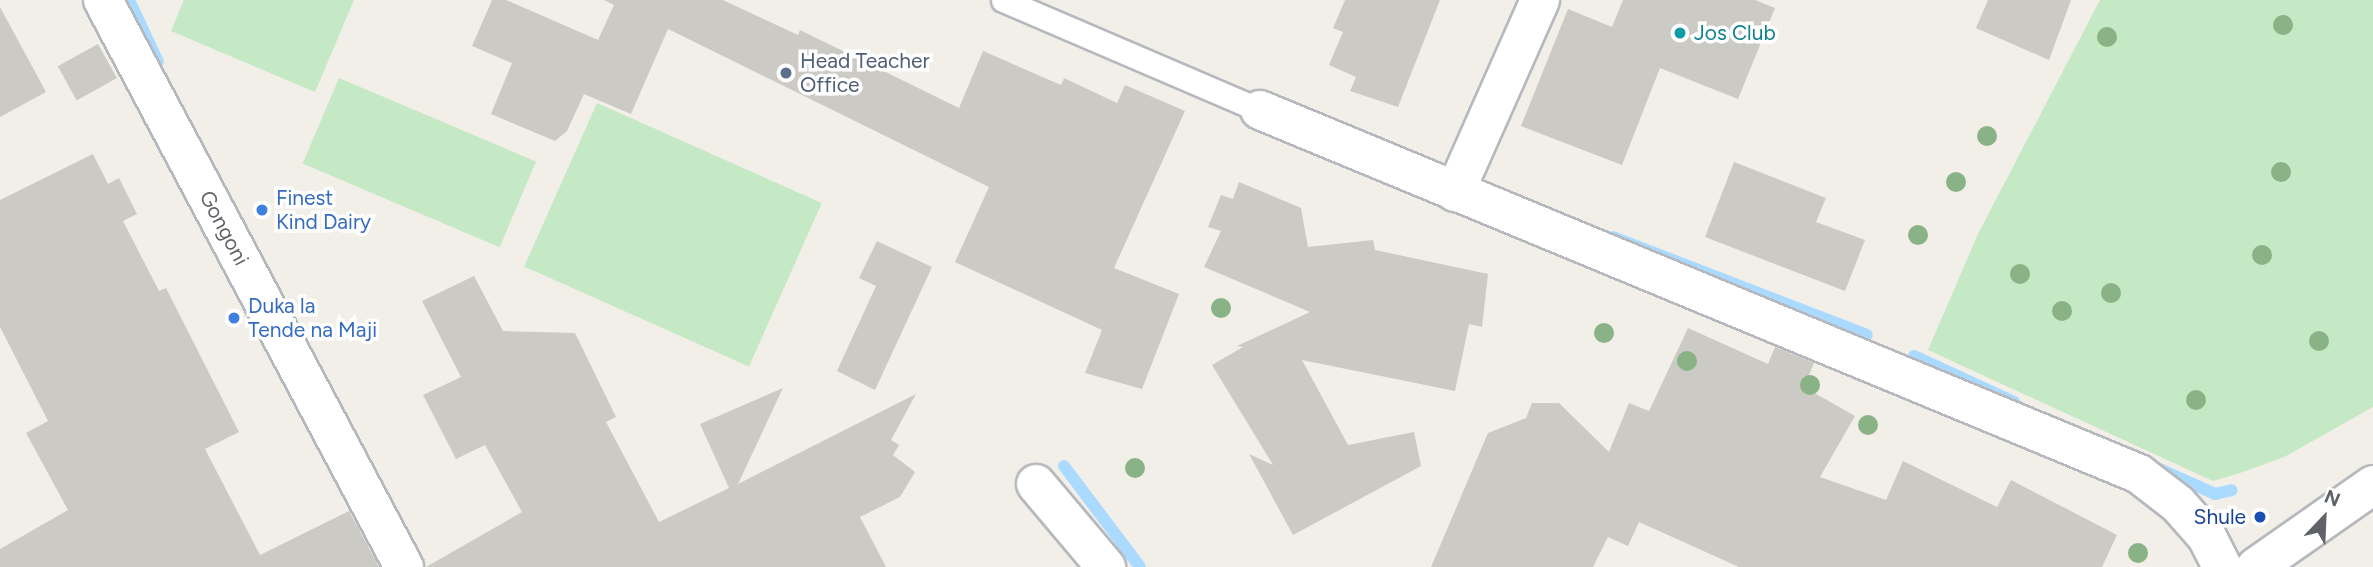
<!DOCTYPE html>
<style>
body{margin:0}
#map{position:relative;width:2373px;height:567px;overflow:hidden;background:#f1efe8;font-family:Figtree,sans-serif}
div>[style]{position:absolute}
.green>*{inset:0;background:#c5e8c5;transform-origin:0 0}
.stream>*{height:12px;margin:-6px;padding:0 6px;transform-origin:6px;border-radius:6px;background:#aadaff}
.building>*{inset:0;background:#cccac5;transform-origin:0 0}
.roads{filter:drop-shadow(2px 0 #b5b8bc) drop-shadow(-2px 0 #b5b8bc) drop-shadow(0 2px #b5b8bc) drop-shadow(0 -2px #b5b8bc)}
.lane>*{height:23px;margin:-11.5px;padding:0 11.5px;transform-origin:11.5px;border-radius:11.5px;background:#fff}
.street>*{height:38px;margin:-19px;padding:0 19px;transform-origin:19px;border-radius:19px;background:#fff}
.secondary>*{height:38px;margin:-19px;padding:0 19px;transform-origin:19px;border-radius:19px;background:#fff}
.trees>*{width:20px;height:20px;margin:-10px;border-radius:50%;background:#89b387}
.dots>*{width:19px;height:19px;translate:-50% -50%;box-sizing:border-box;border:4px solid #fff;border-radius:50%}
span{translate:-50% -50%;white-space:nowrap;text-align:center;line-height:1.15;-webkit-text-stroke:7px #fff;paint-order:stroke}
.culture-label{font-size:21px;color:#0d838f}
.left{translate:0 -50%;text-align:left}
.service-label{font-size:21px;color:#4e5e75}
.shop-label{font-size:21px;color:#366cbe}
.street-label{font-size:21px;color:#5f6368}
.transit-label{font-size:21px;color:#164399}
.right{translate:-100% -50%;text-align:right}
.north{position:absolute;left:2289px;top:483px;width:70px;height:70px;-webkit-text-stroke:5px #fff;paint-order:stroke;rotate:23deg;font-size:19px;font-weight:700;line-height:28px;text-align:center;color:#5f6368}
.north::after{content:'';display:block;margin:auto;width:24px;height:32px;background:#5f6368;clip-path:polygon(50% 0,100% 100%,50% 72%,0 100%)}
</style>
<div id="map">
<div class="green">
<div style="clip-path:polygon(184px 0,354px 0,315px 92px,171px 31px)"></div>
<div style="clip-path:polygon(2100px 0,2373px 0,2373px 407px,2284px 457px,2240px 473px,2213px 481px,1928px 350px,1978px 234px)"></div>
<div style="left:339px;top:78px;width:214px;height:93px;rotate:23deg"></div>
<div style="left:597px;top:103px;width:246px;height:179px;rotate:24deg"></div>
</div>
<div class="stream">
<div style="left:129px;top:0;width:68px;rotate:64.9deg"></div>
<div style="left:1613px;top:237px;width:272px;rotate:21.1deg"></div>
<div style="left:1914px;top:356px;width:110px;rotate:24.7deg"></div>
<div style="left:1064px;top:466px;width:126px;rotate:53deg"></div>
<div style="left:2155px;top:467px;width:66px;rotate:24.2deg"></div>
<div style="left:2215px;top:494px;width:17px;rotate:-13deg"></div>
</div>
<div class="building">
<div style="clip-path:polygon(492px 0,506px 0,598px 40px,614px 5px,604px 0,723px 0,798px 35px,800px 30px,959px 108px,983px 51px,1061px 85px,1064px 78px,1117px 103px,1125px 85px,1185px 111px,1114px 268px,1179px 294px,1142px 389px,1085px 373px,1102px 330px,955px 262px,989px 187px,668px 29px,631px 114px,584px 94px,567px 131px,555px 141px,491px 114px,512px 63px,472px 46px)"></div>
<div style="clip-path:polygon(1345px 0,1440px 0,1398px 107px,1350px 91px,1356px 77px,1329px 65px,1343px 32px,1333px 28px)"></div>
<div style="clip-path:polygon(1623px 0,1755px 0,1775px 8px,1738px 99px,1660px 68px,1622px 165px,1521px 126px,1568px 9px,1612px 27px)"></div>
<div style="clip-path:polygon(1988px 0,2071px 0,2049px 60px,1976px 28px)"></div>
<div style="clip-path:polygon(0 7px,46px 92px,0 117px)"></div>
<div style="left:98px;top:44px;width:39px;height:46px;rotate:61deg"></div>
<div style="clip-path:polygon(93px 154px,108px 184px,119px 178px,137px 214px,123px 221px,159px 291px,166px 288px,239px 432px,205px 449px,260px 555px,349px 511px,379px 567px,0 567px,0 549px,68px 510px,26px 433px,48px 421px,0 327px,0 200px)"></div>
<div style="clip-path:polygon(1734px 162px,1826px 198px,1816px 222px,1865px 240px,1845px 291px,1705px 237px)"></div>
<div style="clip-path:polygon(1239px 182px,1301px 208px,1308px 247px,1373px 240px,1375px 250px,1488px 274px,1482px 327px,1469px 324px,1455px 391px,1302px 360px,1348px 445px,1414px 432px,1421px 466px,1293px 535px,1249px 454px,1273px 465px,1212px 365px,1243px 347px,1237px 346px,1310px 312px,1204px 267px,1221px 231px,1208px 227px,1221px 195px,1233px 199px)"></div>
<div style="clip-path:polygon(877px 241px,932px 267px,875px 390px,837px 371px,876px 286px,859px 278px)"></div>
<div style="clip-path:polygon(474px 276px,503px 331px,575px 333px,616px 417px,606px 422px,659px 522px,729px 488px,700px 424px,783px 388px,738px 484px,916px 394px,891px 440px,899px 445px,893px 455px,915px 472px,900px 497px,860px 517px,886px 567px,426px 567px,522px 512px,485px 445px,456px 459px,423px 395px,461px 377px,422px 301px)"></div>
<div style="clip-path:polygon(1688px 328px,1768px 364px,1775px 347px,1814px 363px,1804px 387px,1855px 416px,1820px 477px,1886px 500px,1903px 461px,1997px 507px,2011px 480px,2117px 535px,2102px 567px,1739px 567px,1639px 522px,1628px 546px,1608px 537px,1593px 567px,1431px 567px,1488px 433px,1526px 418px,1532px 403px,1559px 403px,1609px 452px,1629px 403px,1649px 411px)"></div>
</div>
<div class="roads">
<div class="lane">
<div style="left:1003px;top:0;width:280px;rotate:23.2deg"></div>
</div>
<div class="street">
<div style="left:103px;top:0;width:642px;rotate:62.04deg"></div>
<div style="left:1260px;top:110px;width:951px;rotate:22.49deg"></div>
<div style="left:2139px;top:474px;width:49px;rotate:37.6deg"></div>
<div style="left:2178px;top:504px;width:44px;rotate:48.7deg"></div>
<div style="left:2207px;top:537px;width:34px;rotate:63deg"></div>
<div style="left:1455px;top:192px;width:210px;rotate:-66.1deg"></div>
<div style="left:1036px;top:484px;width:109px;rotate:49.9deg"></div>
</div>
<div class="secondary">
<div style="left:2256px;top:567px;width:143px;rotate:-35deg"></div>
</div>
</div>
<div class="trees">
<div style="left:2283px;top:25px"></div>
<div style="left:2107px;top:37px"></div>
<div style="left:1987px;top:136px"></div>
<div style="left:2281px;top:172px"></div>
<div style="left:1956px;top:182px"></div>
<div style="left:1918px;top:235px"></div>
<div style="left:2262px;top:255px"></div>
<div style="left:2020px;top:274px"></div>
<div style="left:2111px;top:293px"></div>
<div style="left:1221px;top:308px"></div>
<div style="left:2062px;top:311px"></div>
<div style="left:1604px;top:333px"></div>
<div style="left:2319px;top:341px"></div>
<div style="left:1687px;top:361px"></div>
<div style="left:1810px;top:385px"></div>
<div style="left:2196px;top:400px"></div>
<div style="left:1868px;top:425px"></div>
<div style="left:1135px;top:468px"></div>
<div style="left:2138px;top:553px"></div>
</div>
<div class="dots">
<div style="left:1680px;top:33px;background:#0f9aa8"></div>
<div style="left:786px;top:73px;background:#5c6f8a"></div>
<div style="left:262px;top:210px;background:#3f7fe0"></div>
<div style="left:234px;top:318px;background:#3f7fe0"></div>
<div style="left:2260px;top:517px;background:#1a4fb4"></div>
</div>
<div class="culture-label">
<span class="left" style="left:1694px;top:33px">Jos Club</span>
</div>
<div class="service-label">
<span class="left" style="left:800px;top:73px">Head Teacher<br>Office</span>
</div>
<div class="shop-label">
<span class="left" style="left:276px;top:210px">Finest<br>Kind Dairy</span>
<span class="left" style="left:248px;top:318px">Duka la<br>Tende na Maji</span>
</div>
<div class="street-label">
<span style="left:224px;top:228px;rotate:62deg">Gongoni</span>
</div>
<div class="transit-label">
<span class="right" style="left:2246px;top:517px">Shule</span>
</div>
<div class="north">N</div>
</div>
